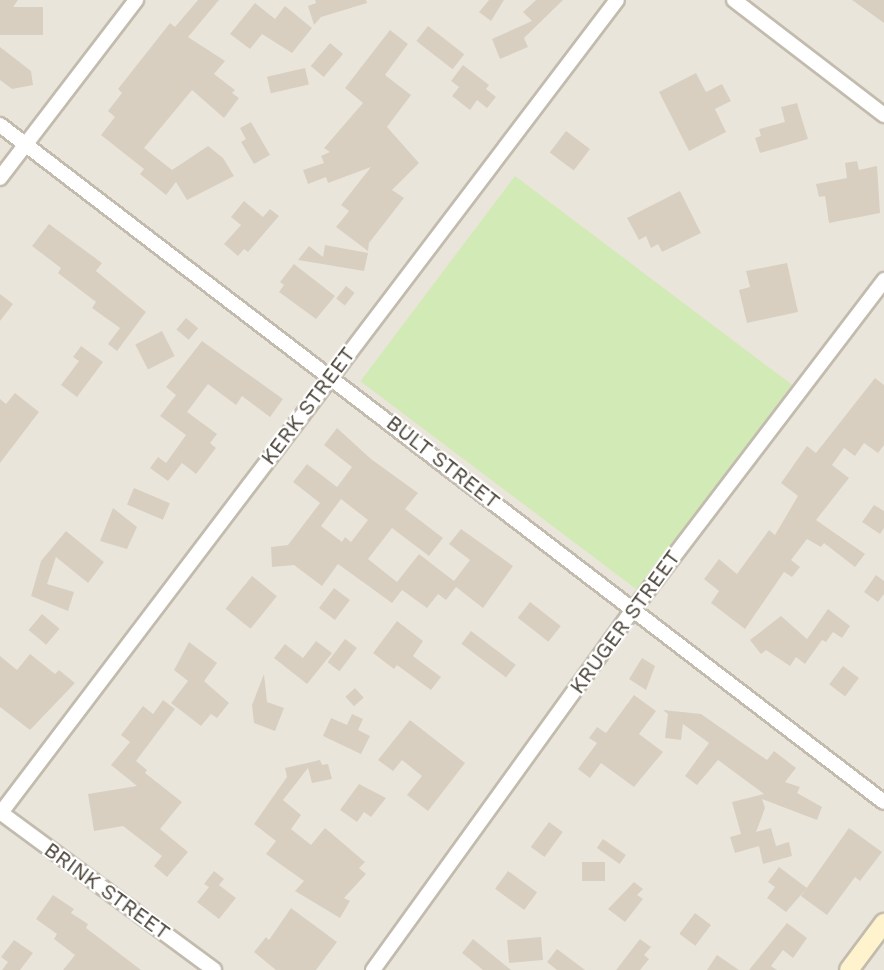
<!DOCTYPE html>
<style>
body{margin:0}
#map{position:relative;width:884px;height:970px;overflow:hidden;background:#f6f3ec;font-family:"Work Sans",sans-serif}
div>[style]{position:absolute}
.residential>*{inset:0;background:#eae5da;transform-origin:0 0}
.green>*{inset:0;background:#d2eab5;transform-origin:0 0}
.building>*{inset:0;background:#d8cfc1;transform-origin:0 0}
.roads{filter:drop-shadow(2px 0 #c2bbae) drop-shadow(-2px 0 #c2bbae) drop-shadow(0 2px #c2bbae) drop-shadow(0 -2px #c2bbae)}
.street>*{height:14px;margin:-7px;padding:0 7px;transform-origin:7px;border-radius:7px;background:#fff}
.secondary>*{height:18px;margin:-9px;padding:0 9px;transform-origin:9px;border-radius:9px;background:#fff3cd}
span{translate:-50% -50%;white-space:nowrap;text-align:center;line-height:1.15;-webkit-text-stroke:4.5px #fff;paint-order:stroke}
.street-label{font-size:21px;color:#4b4439}
</style>
<div id="map">
<div class="residential">
<div style="left:0;top:0;width:884px;height:970px"></div>
</div>
<div class="green">
<div style="left:515px;top:176px;width:347px;height:257px;rotate:37deg"></div>
</div>
<div class="building">
<div style="clip-path:polygon(0 0,18px 0,13px 7px,43px 7px,43px 35px,0 35px)"></div>
<div style="clip-path:polygon(198px 0,219px 0,188px 37px,225px 61px,214px 74px,235px 90px,232px 93px,239px 98px,224px 118px,192px 90px,144px 148px,172px 170px,208px 146px,223px 158px,234px 176px,187px 200px,176px 182px,166px 195px,140px 174px,144px 169px,101px 135px,115px 117px,108px 111px,122px 93px,118px 89px,170px 23px,175px 27px)"></div>
<div style="clip-path:polygon(315px 0,366px 0,367px 3px,321px 17px,314px 25px,308px 6px,316px 3px)"></div>
<div style="clip-path:polygon(489px 0,504px 0,491px 21px,479px 12px)"></div>
<div style="clip-path:polygon(536px 0,563px 0,524px 38px,528px 47px,500px 59px,492px 39px,532px 21px,523px 12px)"></div>
<div style="clip-path:polygon(852px 0,884px 0,884px 23px)"></div>
<div style="clip-path:polygon(255px 3px,275px 19px,285px 6px,312px 28px,292px 53px,262px 34px,250px 49px,230px 34px)"></div>
<div style="left:428px;top:26px;width:46px;height:19px;rotate:38deg"></div>
<div style="clip-path:polygon(390px 30px,408px 44px,385px 75px,411px 95px,387px 127px,419px 163px,392px 190px,404px 198px,369px 243px,368px 251px,336px 227px,349px 211px,341px 205px,371px 167px,328px 183px,326px 177px,308px 184px,303px 170px,324px 163px,321px 156px,330px 152px,324px 148px,363px 103px,345px 88px)"></div>
<div style="left:330px;top:43px;width:17px;height:30px;rotate:40deg"></div>
<div style="clip-path:polygon(0 47px,31px 71px,33px 85px,12px 89px,0 80px)"></div>
<div style="clip-path:polygon(463px 65px,489px 85px,486px 89px,496px 97px,487px 108px,477px 100px,470px 110px,452px 96px,459px 87px,451px 81px)"></div>
<div style="left:305px;top:68px;width:17px;height:39px;rotate:77deg"></div>
<div style="clip-path:polygon(696px 73px,706px 92px,722px 84px,731px 101px,715px 109px,726px 132px,689px 151px,659px 92px)"></div>
<div style="clip-path:polygon(797px 103px,808px 139px,760px 153px,755px 138px,761px 136px,759px 129px,785px 122px,781px 107px)"></div>
<div style="clip-path:polygon(251px 122px,270px 155px,254px 164px,241px 142px,246px 139px,240px 128px)"></div>
<div style="left:566px;top:131px;width:30px;height:27px;rotate:37deg"></div>
<div style="clip-path:polygon(857px 161px,859px 170px,877px 166px,880px 213px,829px 223px,825px 196px,819px 197px,816px 184px,847px 178px,845px 163px)"></div>
<div style="clip-path:polygon(680px 191px,701px 233px,662px 252px,658px 244px,651px 248px,646px 236px,639px 240px,627px 218px)"></div>
<div style="clip-path:polygon(244px 201px,263px 217px,270px 209px,279px 216px,248px 252px,244px 249px,238px 256px,224px 244px,241px 225px,231px 217px)"></div>
<div style="clip-path:polygon(49px 224px,102px 263px,96px 271px,146px 312px,117px 351px,108px 344px,120px 328px,92px 308px,96px 302px,58px 273px,61px 268px,32px 246px)"></div>
<div style="clip-path:polygon(325px 245px,368px 253px,364px 271px,298px 260px,309px 246px,323px 257px)"></div>
<div style="clip-path:polygon(787px 263px,798px 312px,747px 323px,739px 290px,750px 287px,746px 271px)"></div>
<div style="clip-path:polygon(294px 264px,335px 296px,316px 319px,279px 292px,284px 285px,280px 282px)"></div>
<div style="left:346px;top:286px;width:11px;height:16px;rotate:38deg"></div>
<div style="clip-path:polygon(0 294px,13px 304px,0 321px)"></div>
<div style="left:186px;top:318px;width:16px;height:15px;rotate:40deg"></div>
<div style="left:162px;top:331px;width:28px;height:30px;rotate:63deg"></div>
<div style="clip-path:polygon(202px 341px,283px 399px,270px 417px,242px 396px,236px 405px,208px 384px,187px 412px,217px 434px,210px 443px,216px 448px,196px 474px,182px 463px,168px 481px,150px 468px,158px 457px,166px 463px,186px 435px,160px 416px,176px 395px,166px 387px)"></div>
<div style="clip-path:polygon(81px 346px,103px 362px,77px 397px,61px 385px,79px 361px,73px 357px)"></div>
<div style="clip-path:polygon(875px 378px,884px 385px,884px 445px,878px 453px,864px 443px,855px 456px,844px 448px,832px 465px,849px 478px,816px 520px,865px 554px,855px 567px,824px 543px,821px 547px,807px 539px,791px 560px,800px 567px,792px 577px,784px 572px,745px 629px,711px 603px,719px 591px,704px 579px,719px 559px,737px 574px,769px 530px,775px 535px,798px 496px,781px 483px,807px 446px,816px 453px)"></div>
<div style="clip-path:polygon(15px 393px,39px 412px,0 463px,0 399px,6px 404px)"></div>
<div style="clip-path:polygon(evenodd,337px 428px,371px 459px,418px 493px,405px 509px,443px 538px,429px 556px,392px 528px,368px 559px,397px 582px,419px 554px,454px 581px,470px 560px,449px 544px,461px 529px,513px 566px,483px 608px,456px 587px,446px 600px,438px 594px,427px 608px,402px 590px,392px 603px,338px 564px,322px 586px,294px 565px,272px 567px,271px 547px,288px 545px,320px 503px,293px 482px,307px 464px,337px 487px,352px 467px,324px 445px,337px 428px,341px 499px,368px 520px,351px 542px,345px 537px,342px 542px,321px 526px,341px 499px)"></div>
<div style="left:134px;top:488px;width:39px;height:18px;rotate:23deg"></div>
<div style="clip-path:polygon(874px 505px,884px 511px,884px 528px,880px 534px,862px 522px)"></div>
<div style="clip-path:polygon(113px 508px,137px 527px,127px 549px,100px 541px)"></div>
<div style="clip-path:polygon(66px 531px,104px 562px,88px 583px,56px 557px,47px 584px,74px 592px,68px 611px,31px 596px,41px 561px)"></div>
<div style="clip-path:polygon(876px 575px,884px 581px,884px 594px,878px 602px,864px 592px)"></div>
<div style="left:252px;top:576px;width:32px;height:42px;rotate:39deg"></div>
<div style="left:334px;top:588px;width:20px;height:25px;rotate:37deg"></div>
<div style="left:530px;top:602px;width:39px;height:20px;rotate:38deg"></div>
<div style="clip-path:polygon(828px 609px,850px 626px,842px 638px,833px 632px,826px 642px,822px 640px,805px 664px,796px 657px,790px 666px,766px 650px,761px 654px,750px 640px,781px 616px,807px 639px)"></div>
<div style="left:42px;top:614px;width:23px;height:21px;rotate:40deg"></div>
<div style="clip-path:polygon(397px 621px,423px 641px,413px 656px,441px 677px,431px 690px,397px 665px,394px 669px,373px 653px)"></div>
<div style="left:471px;top:631px;width:56px;height:16px;rotate:37deg"></div>
<div style="left:345px;top:639px;width:15px;height:29px;rotate:37deg"></div>
<div style="clip-path:polygon(316px 641px,332px 653px,307px 684px,274px 658px,285px 644px,303px 658px)"></div>
<div style="clip-path:polygon(189px 642px,217px 663px,204px 681px,229px 703px,217px 718px,211px 714px,201px 726px,171px 703px,188px 681px,174px 670px)"></div>
<div style="clip-path:polygon(30px 654px,55px 674px,59px 670px,75px 683px,30px 730px,0 707px,0 656px,17px 670px)"></div>
<div style="clip-path:polygon(642px 658px,655px 666px,646px 690px,629px 679px)"></div>
<div style="left:843px;top:666px;width:20px;height:23px;rotate:37deg"></div>
<div style="clip-path:polygon(264px 674px,267px 702px,284px 708px,275px 731px,254px 723px,252px 705px)"></div>
<div style="left:355px;top:688px;width:13px;height:13px;rotate:48deg"></div>
<div style="clip-path:polygon(634px 695px,656px 711px,639px 734px,663px 752px,634px 787px,601px 763px,590px 778px,578px 769px,597px 743px,589px 738px,597px 727px,606px 733px)"></div>
<div style="clip-path:polygon(163px 700px,175px 709px,136px 761px,147px 770px,145px 773px,182px 802px,160px 829px,188px 852px,167px 877px,154px 866px,162px 856px,123px 826px,94px 831px,88px 794px,137px 786px,111px 765px,130px 742px,121px 735px,143px 706px,153px 714px)"></div>
<div style="clip-path:polygon(663px 710px,701px 714px,767px 760px,774px 751px,796px 768px,785px 782px,800px 787px,797px 793px,822px 807px,817px 820px,762px 799px,765px 808px,756px 832px,771px 828px,776px 846px,789px 842px,792px 856px,763px 864px,759px 846px,735px 853px,730px 837px,741px 834px,732px 802px,764px 794px,718px 760px,697px 785px,685px 776px,709px 743px,683px 724px,681px 740px,665px 738px,668px 714px)"></div>
<div style="clip-path:polygon(352px 714px,363px 719px,358px 730px,370px 736px,361px 754px,323px 736px,331px 718px,347px 725px)"></div>
<div style="clip-path:polygon(410px 720px,465px 763px,428px 811px,407px 795px,422px 776px,402px 760px,393px 771px,378px 760px)"></div>
<div style="clip-path:polygon(320px 760px,322px 765px,328px 764px,332px 779px,312px 783px,308px 768px,283px 800px,301px 815px,291px 829px,311px 845px,325px 828px,365px 862px,359px 868px,366px 874px,344px 898px,350px 901px,340px 918px,295px 891px,304px 881px,266px 854px,276px 841px,254px 824px,287px 777px,285px 768px)"></div>
<div style="clip-path:polygon(359px 784px,386px 798px,371px 817px,364px 812px,357px 822px,340px 810px)"></div>
<div style="left:549px;top:822px;width:17px;height:31px;rotate:36deg"></div>
<div style="clip-path:polygon(849px 828px,882px 852px,860px 881px,855px 877px,827px 915px,801px 896px)"></div>
<div style="left:603px;top:839px;width:28px;height:11px;rotate:35deg"></div>
<div style="left:582px;top:862px;width:23px;height:19px"></div>
<div style="clip-path:polygon(779px 867px,807px 888px,786px 912px,767px 898px,775px 887px,768px 882px)"></div>
<div style="clip-path:polygon(214px 871px,224px 879px,219px 885px,236px 898px,219px 919px,197px 902px,209px 887px,204px 884px)"></div>
<div style="left:508px;top:871px;width:36px;height:22px;rotate:36deg"></div>
<div style="clip-path:polygon(634px 882px,643px 889px,637px 895px,643px 899px,625px 922px,608px 909px)"></div>
<div style="clip-path:polygon(53px 895px,74px 909px,71px 913px,88px 924px,86px 928px,141px 970px,63px 970px,75px 955px,54px 939px,57px 934px,36px 919px)"></div>
<div style="clip-path:polygon(291px 908px,337px 942px,316px 970px,276px 970px,254px 952px,266px 937px,269px 940px)"></div>
<div style="left:695px;top:913px;width:20px;height:26px;rotate:37deg"></div>
<div style="clip-path:polygon(787px 923px,807px 938px,793px 958px,783px 950px,771px 966px,777px 970px,749px 970px)"></div>
<div style="left:541px;top:937px;width:23px;height:34px;rotate:85deg"></div>
<div style="clip-path:polygon(473px 939px,511px 970px,483px 970px,462px 953px)"></div>
<div style="clip-path:polygon(640px 939px,651px 947px,644px 955px,649px 959px,640px 970px,616px 970px)"></div>
<div style="clip-path:polygon(14px 940px,33px 953px,20px 970px,2px 970px,8px 962px,1px 957px)"></div>
<div style="clip-path:polygon(557px 949px,585px 970px,557px 970px,547px 962px)"></div>
<div style="clip-path:polygon(717px 955px,739px 970px,707px 970px)"></div>
</div>
<div class="roads">
<div class="street">
<div style="left:734px;top:0;width:189px;rotate:37.5deg"></div>
<div style="left:0;top:125px;width:1113px;rotate:37.45deg"></div>
<div style="left:0;top:178px;width:224px;rotate:-52.6deg"></div>
<div style="left:0;top:812px;width:266px;rotate:36.4deg"></div>
<div style="left:0;top:814px;width:1021px;rotate:-52.84deg"></div>
<div style="left:373px;top:970px;width:444px;rotate:-54.2deg"></div>
<div style="left:633px;top:610px;width:415px;rotate:-52.7deg"></div>
</div>
<div class="secondary">
<div style="left:849px;top:970px;width:59px;rotate:-53.3deg"></div>
</div>
</div>
<div class="street-label">
<span style="left:308px;top:406px;rotate:-53deg">KERK STREET</span>
<span style="left:443px;top:462px;rotate:38deg">BULT STREET</span>
<span style="left:625px;top:622px;rotate:-54deg">KRUGER STREET</span>
<span style="left:107px;top:891px;rotate:36deg">BRINK STREET</span>
</div>
</div>
